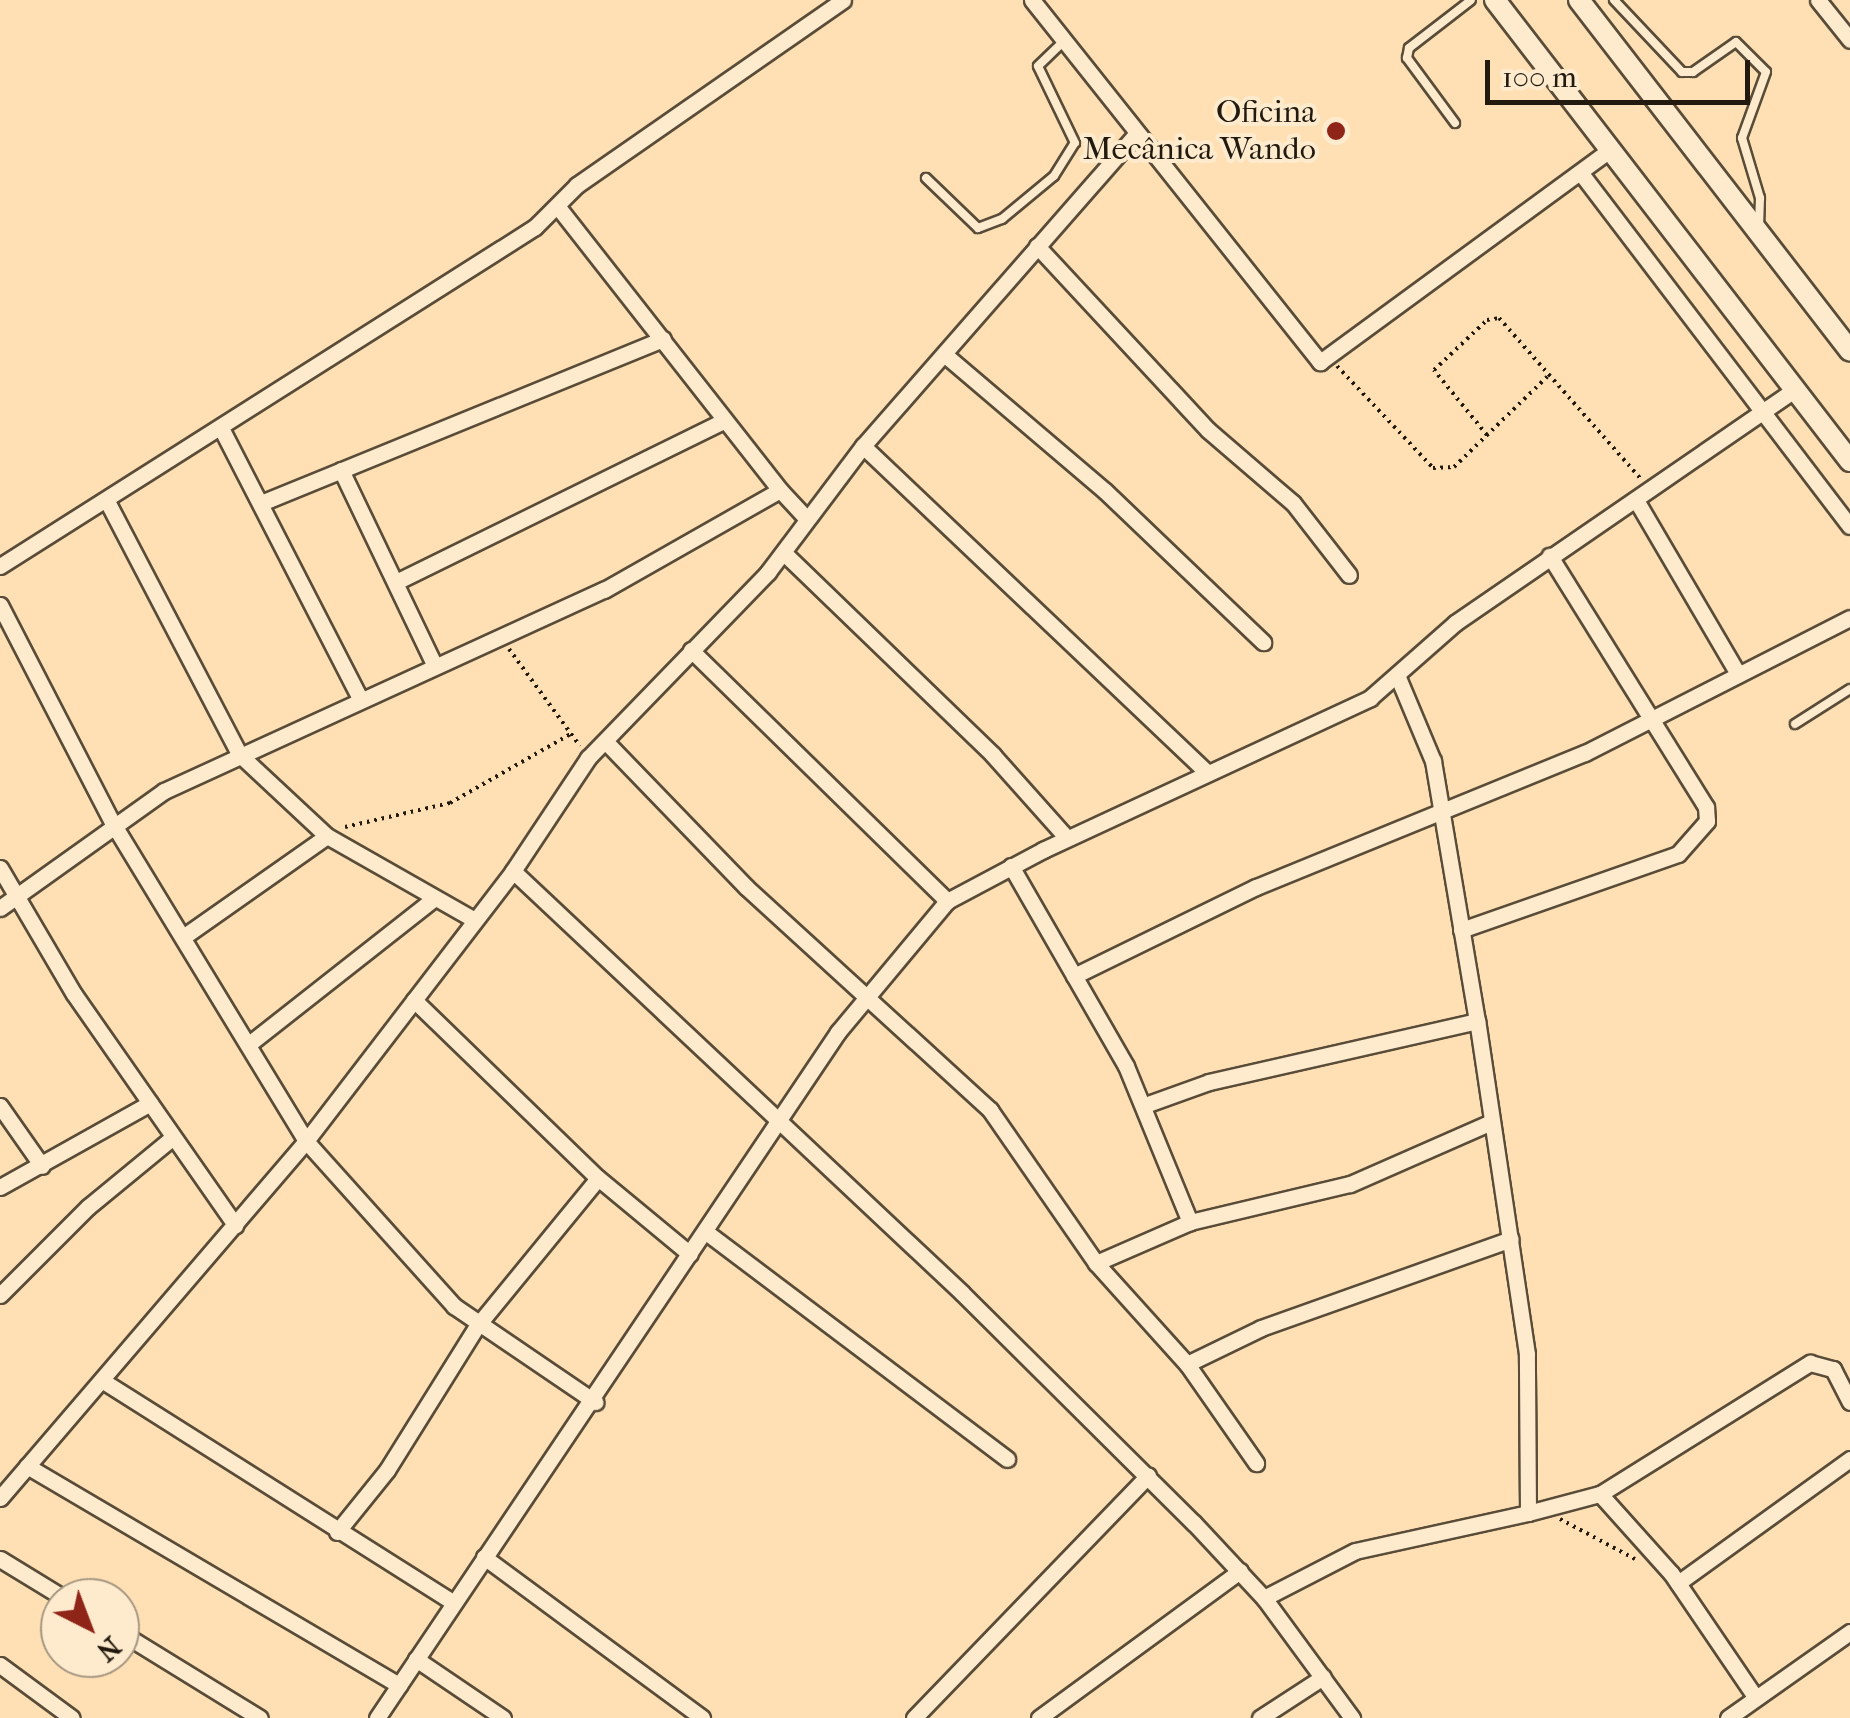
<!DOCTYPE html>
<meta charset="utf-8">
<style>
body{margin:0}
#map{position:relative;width:1850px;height:1718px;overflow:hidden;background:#fee0b4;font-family:"IM FELL French Canon",serif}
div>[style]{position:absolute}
.path>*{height:4px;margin-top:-2px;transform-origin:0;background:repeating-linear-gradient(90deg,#221a0f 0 2.5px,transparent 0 7.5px)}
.roads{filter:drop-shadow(2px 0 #594c38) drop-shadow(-2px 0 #594c38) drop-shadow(0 2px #594c38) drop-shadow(0 -2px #594c38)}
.lane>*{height:8px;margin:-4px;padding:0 4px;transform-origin:4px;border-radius:4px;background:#feebce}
.street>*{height:15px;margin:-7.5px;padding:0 7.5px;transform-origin:7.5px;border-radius:7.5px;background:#feebce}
.secondary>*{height:20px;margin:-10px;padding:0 10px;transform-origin:10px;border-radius:10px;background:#feebce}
.dots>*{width:28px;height:28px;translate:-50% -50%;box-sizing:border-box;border:5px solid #feebce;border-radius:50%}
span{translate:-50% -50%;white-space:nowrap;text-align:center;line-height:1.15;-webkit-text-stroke:8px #feebce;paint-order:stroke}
.poi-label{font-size:32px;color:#221a0f}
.right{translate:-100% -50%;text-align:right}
.north{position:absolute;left:40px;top:1578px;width:100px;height:100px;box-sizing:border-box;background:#feebce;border:2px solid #a69782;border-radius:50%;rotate:138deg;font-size:28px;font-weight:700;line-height:40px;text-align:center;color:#221a0f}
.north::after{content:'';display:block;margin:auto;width:35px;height:45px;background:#8f2418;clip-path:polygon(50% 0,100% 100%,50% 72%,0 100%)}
.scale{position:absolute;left:1485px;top:60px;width:265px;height:45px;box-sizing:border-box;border:5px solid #221a0f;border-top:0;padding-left:12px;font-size:30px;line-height:35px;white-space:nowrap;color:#221a0f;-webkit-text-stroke:8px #feebce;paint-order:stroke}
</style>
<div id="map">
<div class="path">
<div style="left:1337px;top:366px;width:140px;rotate:46.7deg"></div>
<div style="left:1433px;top:468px;width:21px;rotate:-3deg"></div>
<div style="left:1454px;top:467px;width:134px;rotate:-44.1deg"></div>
<div style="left:1487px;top:435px;width:84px;rotate:-129.2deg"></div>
<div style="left:1434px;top:370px;width:73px;rotate:-43.3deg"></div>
<div style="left:1487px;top:320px;width:12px;rotate:-9deg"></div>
<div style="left:1499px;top:318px;width:215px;rotate:48.6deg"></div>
<div style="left:509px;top:649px;width:120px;rotate:53.8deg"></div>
<div style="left:345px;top:827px;width:108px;rotate:-12.9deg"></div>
<div style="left:450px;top:803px;width:141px;rotate:-29.8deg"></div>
<div style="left:1560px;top:1519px;width:85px;rotate:28.1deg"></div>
</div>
<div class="roads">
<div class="lane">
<div style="left:1614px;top:0;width:99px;rotate:46.6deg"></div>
<div style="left:1682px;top:72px;width:11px"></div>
<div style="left:1693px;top:72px;width:52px;rotate:-34.9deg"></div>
<div style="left:1736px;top:42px;width:42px;rotate:45deg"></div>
<div style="left:1766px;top:72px;width:70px;rotate:110deg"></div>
<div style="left:1742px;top:138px;width:63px;rotate:73.3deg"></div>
<div style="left:1760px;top:198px;width:26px;rotate:92deg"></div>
<div style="left:1455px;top:123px;width:81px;rotate:-126.4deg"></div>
<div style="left:1407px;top:58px;width:10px;rotate:-79deg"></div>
<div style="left:1409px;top:48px;width:78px;rotate:-37.7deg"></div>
<div style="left:926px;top:178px;width:72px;rotate:43.9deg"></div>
<div style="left:978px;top:228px;width:26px;rotate:-21deg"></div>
<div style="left:1002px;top:219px;width:67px;rotate:-39.6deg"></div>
<div style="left:1054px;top:176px;width:39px;rotate:-58deg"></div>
<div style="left:1075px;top:143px;width:85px;rotate:-115.7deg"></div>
<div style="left:1038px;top:66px;width:37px;rotate:-44deg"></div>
<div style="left:1795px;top:724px;width:65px;rotate:-32.5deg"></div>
</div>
<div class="street">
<div style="left:1032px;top:0;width:463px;rotate:51.5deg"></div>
<div style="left:1320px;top:362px;width:359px;rotate:-36.2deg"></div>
<div style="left:1818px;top:0;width:51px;rotate:51.3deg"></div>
<div style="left:1583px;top:176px;width:440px;rotate:52.7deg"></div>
<div style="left:558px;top:207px;width:360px;rotate:51.9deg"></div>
<div style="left:1037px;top:246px;width:251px;rotate:47.1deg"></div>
<div style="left:1208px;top:430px;width:112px;rotate:40.7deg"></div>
<div style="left:1293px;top:503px;width:91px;rotate:52.1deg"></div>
<div style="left:944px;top:354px;width:211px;rotate:40.4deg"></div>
<div style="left:1105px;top:491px;width:219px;rotate:43.7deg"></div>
<div style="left:221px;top:428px;width:304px;rotate:62.8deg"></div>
<div style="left:863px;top:446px;width:475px;rotate:43.5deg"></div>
<div style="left:341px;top:470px;width:217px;rotate:64.4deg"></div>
<div style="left:1636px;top:500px;width:202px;rotate:59.6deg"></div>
<div style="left:108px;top:503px;width:283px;rotate:62.4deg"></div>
<div style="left:239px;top:754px;width:120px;rotate:43deg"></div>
<div style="left:327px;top:836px;width:170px;rotate:29.6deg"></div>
<div style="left:261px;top:503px;width:434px;rotate:-22.2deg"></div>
<div style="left:784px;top:553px;width:291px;rotate:44deg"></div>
<div style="left:993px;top:755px;width:111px;rotate:48.3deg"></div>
<div style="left:0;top:566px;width:633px;rotate:-32.36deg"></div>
<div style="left:535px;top:227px;width:59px;rotate:-45deg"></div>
<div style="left:577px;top:185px;width:324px;rotate:-34.8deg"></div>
<div style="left:398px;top:581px;width:362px;rotate:-26.2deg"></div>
<div style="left:0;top:605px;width:244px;rotate:62.7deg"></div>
<div style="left:112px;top:822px;width:373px;rotate:58.7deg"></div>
<div style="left:306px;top:1141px;width:222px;rotate:48.1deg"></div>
<div style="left:454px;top:1306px;width:171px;rotate:34.2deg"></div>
<div style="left:691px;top:650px;width:359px;rotate:44.4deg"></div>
<div style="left:606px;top:742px;width:202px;rotate:46deg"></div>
<div style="left:746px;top:887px;width:331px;rotate:42.4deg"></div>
<div style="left:990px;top:1110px;width:186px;rotate:55.3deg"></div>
<div style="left:1096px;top:1263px;width:136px;rotate:48deg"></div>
<div style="left:1187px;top:1364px;width:121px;rotate:55.1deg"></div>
<div style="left:1011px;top:866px;width:231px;rotate:60.1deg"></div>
<div style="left:1126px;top:1066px;width:169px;rotate:67.7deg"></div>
<div style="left:1190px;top:1222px;width:164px;rotate:-13.4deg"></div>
<div style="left:1350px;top:1184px;width:154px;rotate:-23.7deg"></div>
<div style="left:0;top:868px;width:146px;rotate:59.6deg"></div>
<div style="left:74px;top:994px;width:282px;rotate:55.1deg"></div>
<div style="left:513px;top:871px;width:616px;rotate:43.22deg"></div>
<div style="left:962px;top:1293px;width:327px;rotate:44.8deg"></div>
<div style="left:1194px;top:1523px;width:103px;rotate:47deg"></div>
<div style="left:1264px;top:1598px;width:149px;rotate:53.7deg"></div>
<div style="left:0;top:908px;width:201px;rotate:-35.5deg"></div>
<div style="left:164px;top:791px;width:484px;rotate:-24.6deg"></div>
<div style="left:604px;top:590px;width:202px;rotate:-29.6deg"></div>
<div style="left:780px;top:490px;width:38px;rotate:47deg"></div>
<div style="left:1461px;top:930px;width:230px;rotate:-19.3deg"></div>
<div style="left:1678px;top:854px;width:44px;rotate:-48.7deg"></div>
<div style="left:1707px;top:821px;width:14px;rotate:-94deg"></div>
<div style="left:1706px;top:807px;width:296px;rotate:-121.9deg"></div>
<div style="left:186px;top:935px;width:172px;rotate:-35.1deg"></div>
<div style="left:1074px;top:976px;width:203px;rotate:-26.1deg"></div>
<div style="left:1256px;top:887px;width:355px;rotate:-22.2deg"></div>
<div style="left:1585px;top:753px;width:297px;rotate:-27deg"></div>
<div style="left:414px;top:1000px;width:256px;rotate:44.1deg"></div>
<div style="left:249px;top:1044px;width:233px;rotate:-38.2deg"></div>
<div style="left:1145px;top:1105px;width:68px;rotate:-19.8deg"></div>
<div style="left:1209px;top:1082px;width:275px;rotate:-12.8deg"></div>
<div style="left:0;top:1106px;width:73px;rotate:55deg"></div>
<div style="left:0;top:1187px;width:172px;rotate:-29.2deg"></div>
<div style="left:706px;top:1232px;width:377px;rotate:37deg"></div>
<div style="left:1096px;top:1263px;width:103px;rotate:-23.6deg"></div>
<div style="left:0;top:1295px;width:124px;rotate:-45deg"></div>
<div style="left:88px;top:1207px;width:109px;rotate:-39.4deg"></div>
<div style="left:1187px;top:1364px;width:82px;rotate:-25.9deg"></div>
<div style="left:1261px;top:1328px;width:265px;rotate:-19.6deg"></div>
<div style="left:103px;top:1381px;width:415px;rotate:32.3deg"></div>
<div style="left:27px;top:1466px;width:432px;rotate:30.5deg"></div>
<div style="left:1600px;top:1494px;width:106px;rotate:48.1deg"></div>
<div style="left:1671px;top:1573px;width:151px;rotate:55.8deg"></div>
<div style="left:0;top:1498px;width:470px;rotate:-49.4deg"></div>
<div style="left:306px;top:1141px;width:340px;rotate:-52.5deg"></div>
<div style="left:513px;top:871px;width:136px;rotate:-56.4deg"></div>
<div style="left:588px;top:758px;width:259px;rotate:-45.9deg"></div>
<div style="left:768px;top:572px;width:158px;rotate:-53deg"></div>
<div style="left:863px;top:446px;width:415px;rotate:-48.8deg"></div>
<div style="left:1528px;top:1513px;width:74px;rotate:-14.8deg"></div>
<div style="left:1600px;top:1494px;width:248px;rotate:-32deg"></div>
<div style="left:1810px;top:1363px;width:24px;rotate:15deg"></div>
<div style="left:1833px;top:1369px;width:37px;rotate:63deg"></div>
<div style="left:337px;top:1532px;width:80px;rotate:-51.1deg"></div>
<div style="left:387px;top:1470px;width:170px;rotate:-58deg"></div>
<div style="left:477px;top:1326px;width:191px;rotate:-50.7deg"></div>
<div style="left:598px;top:1178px;width:119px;rotate:39.6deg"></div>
<div style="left:484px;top:1557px;width:271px;rotate:36.4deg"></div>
<div style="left:0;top:1559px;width:75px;rotate:31.4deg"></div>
<div style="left:1678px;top:1583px;width:212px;rotate:-35.8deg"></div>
<div style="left:1264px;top:1598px;width:102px;rotate:-27.3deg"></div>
<div style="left:1355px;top:1551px;width:177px;rotate:-12.4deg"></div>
<div style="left:1528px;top:1513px;width:159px;rotate:-90.4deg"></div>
<div style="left:1527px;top:1354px;width:337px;rotate:-98.5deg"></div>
<div style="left:1477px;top:1021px;width:264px;rotate:-99.6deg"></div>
<div style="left:1433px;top:761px;width:93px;rotate:-112.7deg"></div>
<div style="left:120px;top:1632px;width:164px;rotate:31.6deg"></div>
<div style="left:416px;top:1659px;width:105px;rotate:34.1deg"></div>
<div style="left:0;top:1665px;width:89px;rotate:36.4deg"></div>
<div style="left:377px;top:1718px;width:827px;rotate:-56.1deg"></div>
<div style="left:838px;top:1032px;width:170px;rotate:-50.2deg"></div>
<div style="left:947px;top:901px;width:109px;rotate:-28deg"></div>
<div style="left:1043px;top:850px;width:361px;rotate:-24.9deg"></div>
<div style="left:1370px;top:698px;width:113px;rotate:-41.4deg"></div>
<div style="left:1455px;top:623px;width:411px;rotate:-34.5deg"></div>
<div style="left:914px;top:1718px;width:337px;rotate:-46deg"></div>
<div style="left:1039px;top:1718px;width:249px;rotate:-36.2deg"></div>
<div style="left:1260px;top:1718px;width:75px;rotate:-33.1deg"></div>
<div style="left:1728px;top:1718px;width:149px;rotate:-35.2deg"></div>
</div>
<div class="secondary">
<div style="left:1495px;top:0;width:582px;rotate:52.4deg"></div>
<div style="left:1579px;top:0;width:443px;rotate:52.3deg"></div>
</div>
</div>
<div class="dots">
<div style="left:1336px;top:131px;background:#8f2418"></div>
</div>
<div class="poi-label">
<span class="right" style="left:1316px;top:131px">Oficina<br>Mecânica Wando</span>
</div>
<div class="north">N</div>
<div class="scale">100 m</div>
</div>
